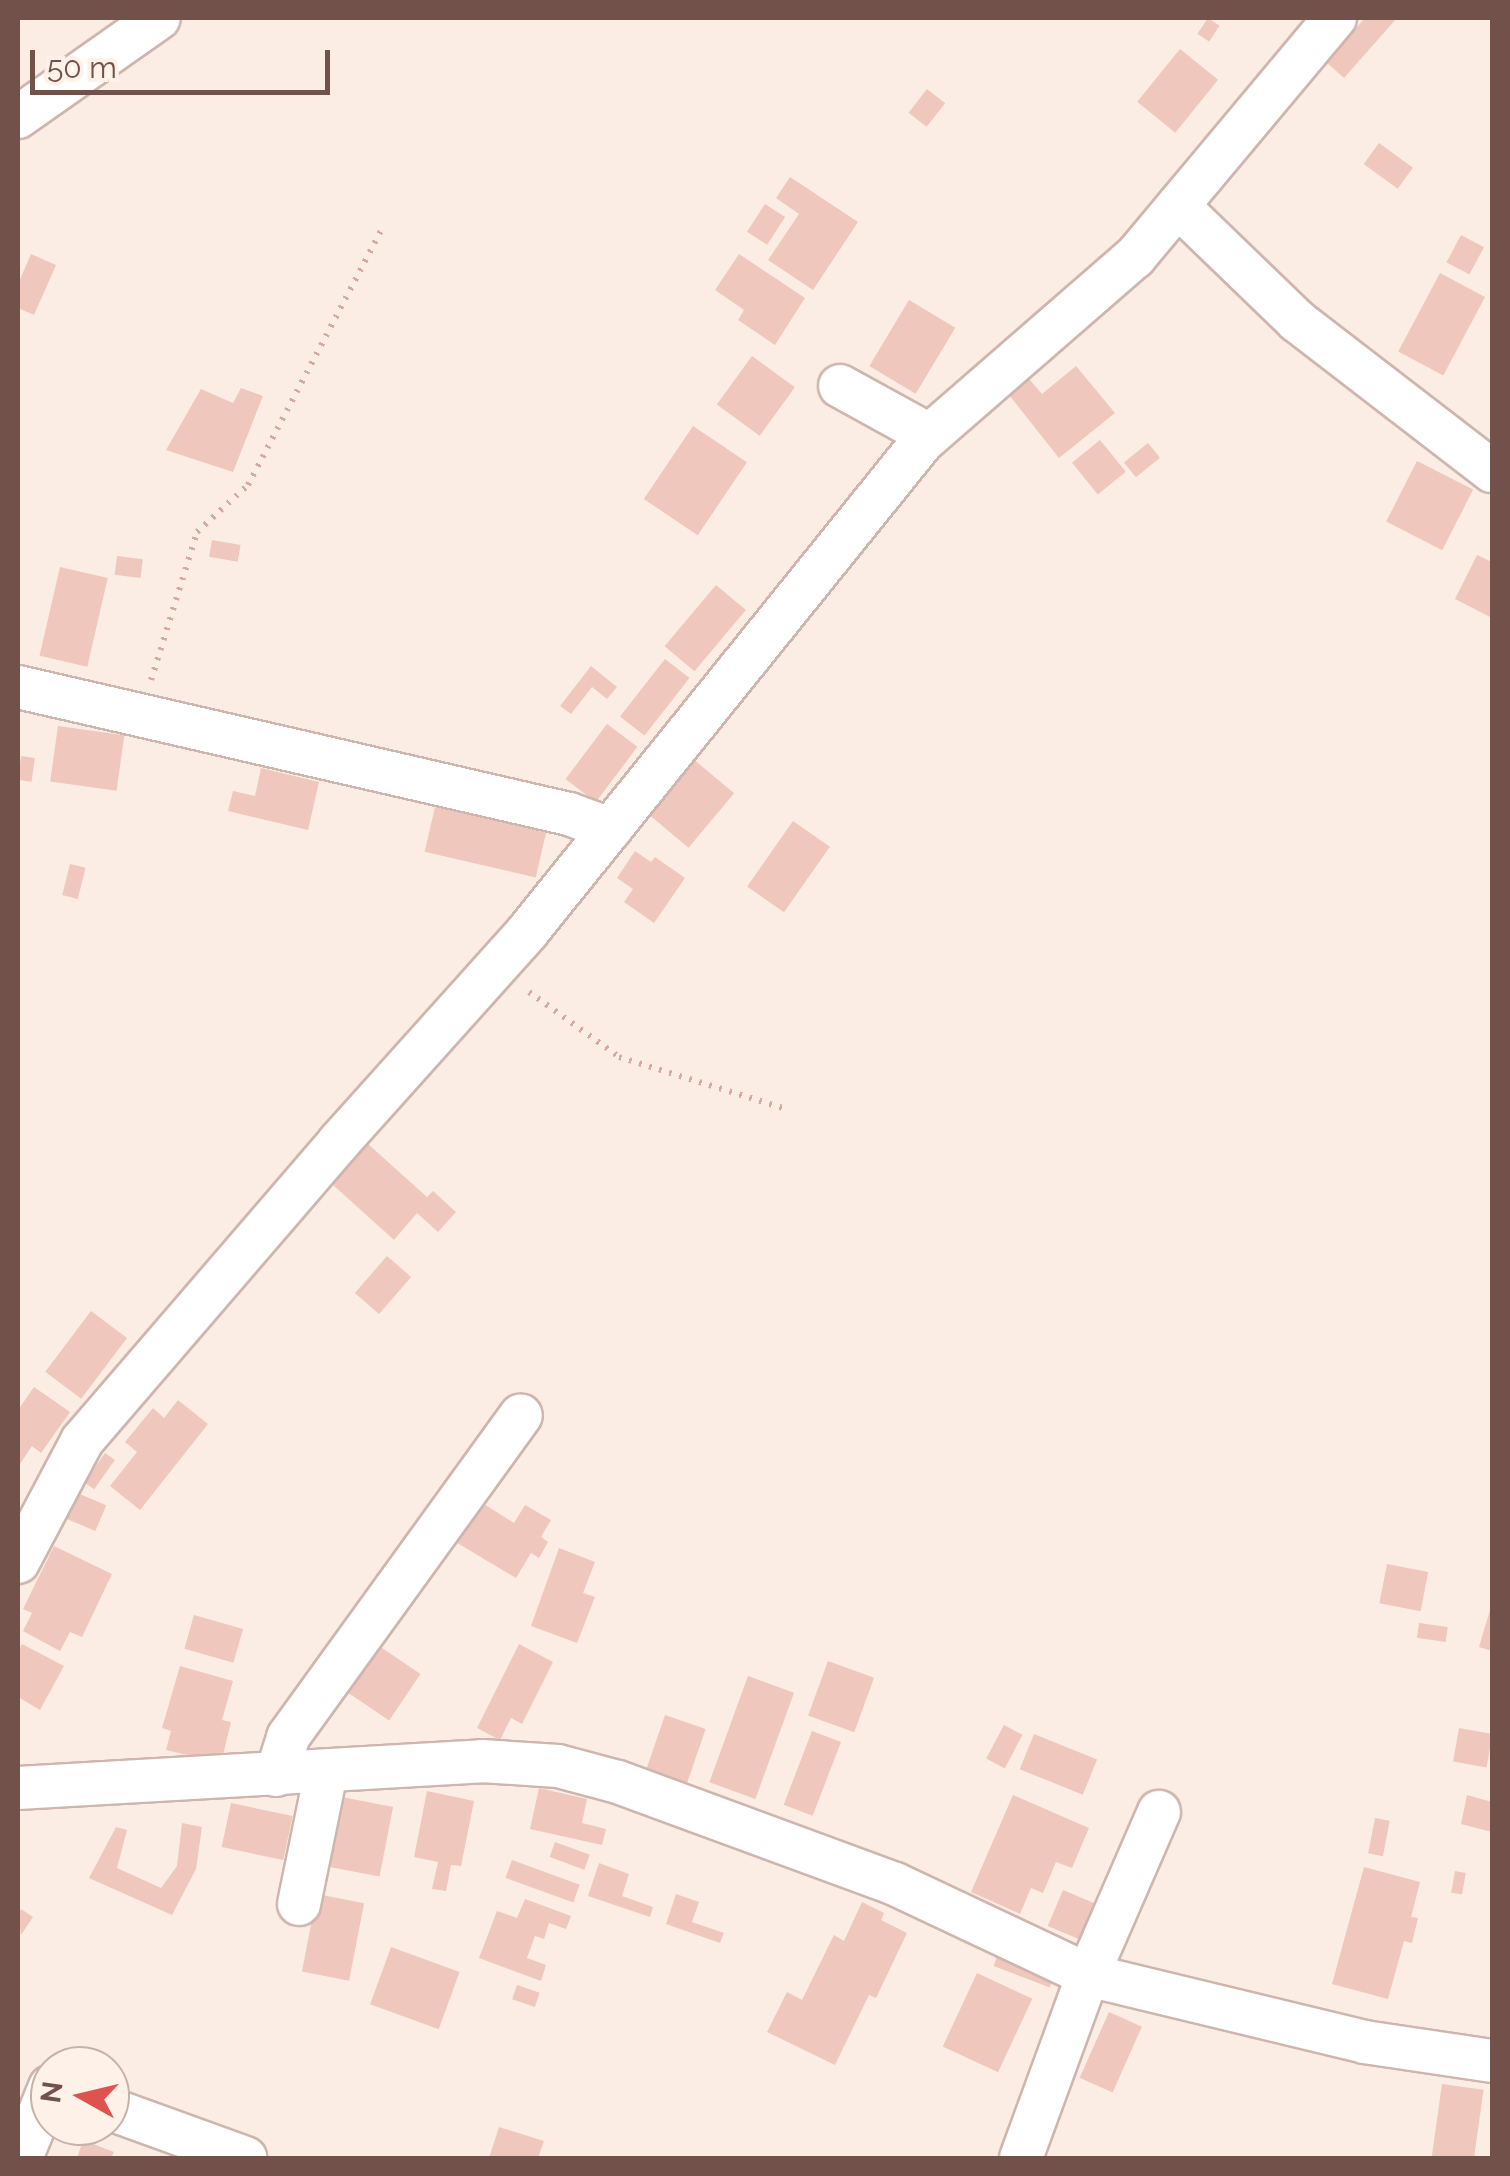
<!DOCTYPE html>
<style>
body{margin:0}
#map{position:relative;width:1510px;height:2176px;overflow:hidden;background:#fbede3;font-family:Raleway,sans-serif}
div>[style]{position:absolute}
.building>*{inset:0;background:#efc7bc;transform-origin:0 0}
.path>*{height:6px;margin-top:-3px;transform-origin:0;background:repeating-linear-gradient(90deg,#d3aa9f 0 2.5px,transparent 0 10.5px)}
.roads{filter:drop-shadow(2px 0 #ceb5ad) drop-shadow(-2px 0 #ceb5ad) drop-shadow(0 2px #ceb5ad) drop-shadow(0 -2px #ceb5ad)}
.street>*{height:42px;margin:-21px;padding:0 21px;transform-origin:21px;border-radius:21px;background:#fff}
span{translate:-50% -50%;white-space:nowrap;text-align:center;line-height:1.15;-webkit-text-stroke:8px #fef2e8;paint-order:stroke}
.frame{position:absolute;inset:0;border:20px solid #71514a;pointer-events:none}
.north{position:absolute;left:30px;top:2046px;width:100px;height:100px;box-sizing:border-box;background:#fef2e8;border:2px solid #c6b2a9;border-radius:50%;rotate:278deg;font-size:28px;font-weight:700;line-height:40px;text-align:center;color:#71514a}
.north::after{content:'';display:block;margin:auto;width:35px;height:45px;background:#df534e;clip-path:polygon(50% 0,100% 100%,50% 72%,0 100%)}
.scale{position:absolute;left:30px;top:50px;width:300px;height:45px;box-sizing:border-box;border:5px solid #71514a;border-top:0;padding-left:12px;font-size:30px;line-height:35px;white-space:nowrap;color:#71514a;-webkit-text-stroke:8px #fef2e8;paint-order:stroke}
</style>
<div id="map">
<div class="building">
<div style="left:1208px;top:18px;width:14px;height:19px;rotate:34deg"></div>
<div style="clip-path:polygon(1365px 18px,1397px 18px,1344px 78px,1326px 62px)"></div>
<div style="left:1180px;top:49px;width:49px;height:68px;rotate:39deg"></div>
<div style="left:927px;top:89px;width:23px;height:30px;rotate:38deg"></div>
<div style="left:1379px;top:143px;width:42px;height:26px;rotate:36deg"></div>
<div style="clip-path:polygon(790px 177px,858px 222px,813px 290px,768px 260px,799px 214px,776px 198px)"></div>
<div style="left:765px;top:204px;width:24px;height:33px;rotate:33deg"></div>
<div style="left:1461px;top:235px;width:26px;height:31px;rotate:28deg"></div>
<div style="clip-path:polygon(31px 254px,56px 265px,34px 315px,18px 308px,18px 284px)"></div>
<div style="clip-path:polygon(739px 254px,805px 298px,775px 345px,738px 320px,744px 310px,715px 290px)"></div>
<div style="left:1440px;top:273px;width:51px;height:89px;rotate:28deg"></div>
<div style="left:909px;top:300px;width:54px;height:77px;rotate:31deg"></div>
<div style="left:752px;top:356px;width:53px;height:60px;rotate:36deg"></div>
<div style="clip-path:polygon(1076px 366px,1115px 413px,1059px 458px,1009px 395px,1029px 379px,1042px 394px)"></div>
<div style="clip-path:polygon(241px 388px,263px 396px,233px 472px,166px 450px,201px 389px,233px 403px)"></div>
<div style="left:693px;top:426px;width:65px;height:88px;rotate:34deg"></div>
<div style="left:1100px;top:440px;width:41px;height:36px;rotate:51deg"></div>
<div style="left:1148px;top:443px;width:19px;height:31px;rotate:51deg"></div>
<div style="left:1417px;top:461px;width:63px;height:68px;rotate:27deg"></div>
<div style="left:212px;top:540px;width:29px;height:17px;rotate:10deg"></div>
<div style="clip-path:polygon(1477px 555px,1492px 562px,1492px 618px,1455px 599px)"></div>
<div style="left:117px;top:556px;width:26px;height:19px;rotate:7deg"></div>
<div style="left:60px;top:567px;width:49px;height:91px;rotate:13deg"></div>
<div style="left:716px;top:585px;width:39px;height:80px;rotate:40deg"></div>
<div style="left:665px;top:659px;width:31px;height:73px;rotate:38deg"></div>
<div style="clip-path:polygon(591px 666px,617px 687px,607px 699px,592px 687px,571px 714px,560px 706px)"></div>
<div style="left:607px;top:724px;width:38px;height:69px;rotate:37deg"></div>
<div style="left:58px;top:726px;width:67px;height:56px;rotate:8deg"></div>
<div style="left:21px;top:756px;width:14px;height:24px;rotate:8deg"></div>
<div style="left:692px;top:758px;width:55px;height:71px;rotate:40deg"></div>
<div style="clip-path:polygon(261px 768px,319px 782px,308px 830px,228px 811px,233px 791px,255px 796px)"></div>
<div style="left:435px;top:807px;width:114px;height:46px;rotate:13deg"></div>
<div style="left:793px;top:821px;width:45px;height:80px;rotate:35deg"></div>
<div style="clip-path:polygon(635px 851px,651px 862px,655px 857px,685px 878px,654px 923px,624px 902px,633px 889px,617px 878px)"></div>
<div style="left:70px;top:864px;width:16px;height:32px;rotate:14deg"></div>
<div style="clip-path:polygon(368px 1144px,427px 1197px,433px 1191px,456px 1212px,438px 1232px,417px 1213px,394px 1240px,332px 1184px)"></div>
<div style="left:387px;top:1256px;width:32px;height:49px;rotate:41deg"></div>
<div style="left:91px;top:1311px;width:45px;height:76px;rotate:37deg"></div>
<div style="clip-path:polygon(34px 1387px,70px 1412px,41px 1453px,32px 1446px,18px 1467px,18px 1410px)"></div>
<div style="clip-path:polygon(178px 1400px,208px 1424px,140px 1510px,110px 1486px,137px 1452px,125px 1442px,153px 1408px,164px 1418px)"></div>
<div style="left:105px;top:1453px;width:12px;height:36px;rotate:35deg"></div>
<div style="left:75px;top:1492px;width:34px;height:28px;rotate:23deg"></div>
<div style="clip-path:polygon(479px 1501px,514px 1523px,525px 1505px,551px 1520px,541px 1537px,548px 1542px,539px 1558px,531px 1553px,516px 1578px,454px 1541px)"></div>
<div style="clip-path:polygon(54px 1546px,112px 1574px,82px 1637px,70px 1632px,60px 1651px,23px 1631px,32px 1613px,23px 1609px)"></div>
<div style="clip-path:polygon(559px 1548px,595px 1562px,583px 1593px,595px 1597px,577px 1643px,531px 1626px)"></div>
<div style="left:1387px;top:1564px;width:42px;height:40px;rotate:11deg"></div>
<div style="clip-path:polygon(1492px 1603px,1492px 1651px,1479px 1647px)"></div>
<div style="left:194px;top:1615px;width:51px;height:35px;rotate:16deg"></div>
<div style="left:1419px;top:1623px;width:29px;height:15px;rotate:8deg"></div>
<div style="clip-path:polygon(22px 1644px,64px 1666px,40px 1710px,18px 1697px,18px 1651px)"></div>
<div style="clip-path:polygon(519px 1644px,553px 1662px,522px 1724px,511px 1718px,500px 1740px,477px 1728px)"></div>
<div style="left:379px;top:1646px;width:50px;height:56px;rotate:34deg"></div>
<div style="left:828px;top:1661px;width:49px;height:58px;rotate:20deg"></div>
<div style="clip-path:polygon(180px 1666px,233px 1681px,222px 1720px,231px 1722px,221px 1763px,166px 1750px,171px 1731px,162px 1728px)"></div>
<div style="left:748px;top:1676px;width:49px;height:113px;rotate:20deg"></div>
<div style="left:665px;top:1715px;width:43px;height:57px;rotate:19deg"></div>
<div style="left:1004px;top:1725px;width:21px;height:38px;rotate:28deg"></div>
<div style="left:1459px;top:1728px;width:34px;height:34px;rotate:10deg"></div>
<div style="left:812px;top:1731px;width:31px;height:79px;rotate:21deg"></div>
<div style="left:1034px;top:1734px;width:68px;height:38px;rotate:22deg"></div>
<div style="clip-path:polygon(539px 1788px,587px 1799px,582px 1823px,606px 1829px,602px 1845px,530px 1829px)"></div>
<div style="clip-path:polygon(427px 1791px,474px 1801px,461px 1866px,451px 1865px,446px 1891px,432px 1889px,438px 1862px,414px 1857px)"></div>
<div style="clip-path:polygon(1013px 1795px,1089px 1828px,1072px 1868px,1056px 1862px,1043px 1893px,1031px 1888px,1020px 1914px,971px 1892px)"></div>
<div style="clip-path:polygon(1467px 1795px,1492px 1802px,1492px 1832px,1461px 1824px)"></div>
<div style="left:342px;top:1797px;width:52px;height:71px;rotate:11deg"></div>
<div style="left:231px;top:1803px;width:63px;height:45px;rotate:12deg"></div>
<div style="left:1375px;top:1818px;width:15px;height:36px;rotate:11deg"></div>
<div style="clip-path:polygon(182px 1823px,202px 1827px,196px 1869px,172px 1915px,89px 1878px,116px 1827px,127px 1830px,117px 1868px,161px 1888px,177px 1866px)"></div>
<div style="left:555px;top:1842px;width:37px;height:16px;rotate:20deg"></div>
<div style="left:512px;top:1860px;width:72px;height:19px;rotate:20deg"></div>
<div style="clip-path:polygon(599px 1863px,629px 1874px,622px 1896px,653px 1907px,650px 1917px,588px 1896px)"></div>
<div style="clip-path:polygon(1364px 1867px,1420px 1882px,1411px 1917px,1418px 1918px,1412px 1943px,1404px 1941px,1388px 1999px,1332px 1984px)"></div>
<div style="left:1455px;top:1871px;width:11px;height:22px;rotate:10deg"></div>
<div style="left:1063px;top:1890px;width:36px;height:39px;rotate:23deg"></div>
<div style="left:317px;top:1894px;width:48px;height:79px;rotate:11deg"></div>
<div style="clip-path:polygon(676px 1894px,699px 1902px,692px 1922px,724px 1933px,720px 1943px,666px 1924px)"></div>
<div style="clip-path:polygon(525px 1899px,571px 1916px,566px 1929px,549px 1923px,544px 1939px,535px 1936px,527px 1958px,546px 1965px,541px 1981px,479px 1958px,497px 1911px,517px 1918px)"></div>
<div style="clip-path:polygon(862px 1902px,884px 1913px,881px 1920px,907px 1933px,876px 1998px,869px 1995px,835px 2065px,767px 2032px,787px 1992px,802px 2000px,834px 1935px,844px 1941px)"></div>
<div style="clip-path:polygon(21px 1909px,33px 1917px,21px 1935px,18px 1915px)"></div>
<div style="left:391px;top:1947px;width:73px;height:61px;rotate:20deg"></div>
<div style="left:999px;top:1952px;width:60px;height:15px;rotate:21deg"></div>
<div style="left:977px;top:1973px;width:61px;height:81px;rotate:25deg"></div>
<div style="left:517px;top:1985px;width:24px;height:15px;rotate:19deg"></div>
<div style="left:1109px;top:2012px;width:36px;height:72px;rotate:24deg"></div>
<div style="left:1442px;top:2084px;width:42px;height:75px;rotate:8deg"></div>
<div style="clip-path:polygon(499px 2127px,544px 2141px,538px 2158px,489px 2158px)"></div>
<div style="clip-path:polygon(83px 2140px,114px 2152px,111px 2158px,77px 2158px)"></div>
</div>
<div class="path">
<div style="left:151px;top:680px;width:155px;rotate:-72.7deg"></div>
<div style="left:197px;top:532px;width:69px;rotate:-42.7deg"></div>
<div style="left:248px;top:485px;width:287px;rotate:-62.4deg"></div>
<div style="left:529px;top:992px;width:111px;rotate:35.8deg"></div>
<div style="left:619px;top:1057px;width:172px;rotate:17.3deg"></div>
</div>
<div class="roads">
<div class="street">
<div style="left:18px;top:117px;width:172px;rotate:-35.1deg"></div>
<div style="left:1178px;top:206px;width:165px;rotate:44deg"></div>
<div style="left:1297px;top:321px;width:246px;rotate:37.6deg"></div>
<div style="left:840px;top:386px;width:102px;rotate:28.8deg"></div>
<div style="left:18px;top:687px;width:565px;rotate:12.98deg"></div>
<div style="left:569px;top:814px;width:44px;rotate:20.1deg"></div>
<div style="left:18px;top:1562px;width:137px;rotate:-62.1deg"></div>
<div style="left:82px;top:1441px;width:394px;rotate:-49.3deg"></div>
<div style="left:339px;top:1142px;width:283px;rotate:-48.1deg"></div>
<div style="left:528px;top:931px;width:629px;rotate:-51.13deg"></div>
<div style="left:923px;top:441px;width:281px;rotate:-41deg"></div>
<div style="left:1135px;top:257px;width:312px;rotate:-50.1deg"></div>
<div style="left:276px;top:1775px;width:40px;rotate:-72deg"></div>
<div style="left:288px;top:1737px;width:397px;rotate:-54.1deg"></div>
<div style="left:18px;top:1788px;width:465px;rotate:-3.3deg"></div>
<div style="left:482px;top:1761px;width:76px;rotate:3.8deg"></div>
<div style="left:558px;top:1766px;width:62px;rotate:14.9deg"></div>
<div style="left:618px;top:1782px;width:295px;rotate:20.2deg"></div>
<div style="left:895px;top:1884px;width:213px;rotate:25.2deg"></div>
<div style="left:1088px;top:1975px;width:285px;rotate:13.6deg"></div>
<div style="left:1365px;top:2042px;width:128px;rotate:8.5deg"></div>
<div style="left:299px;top:1904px;width:135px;rotate:-78.4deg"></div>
<div style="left:110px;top:2109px;width:144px;rotate:19.9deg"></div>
<div style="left:21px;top:2158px;width:77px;rotate:-67.8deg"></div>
<div style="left:1021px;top:2158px;width:195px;rotate:-69.9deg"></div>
<div style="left:1088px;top:1975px;width:178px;rotate:-66.5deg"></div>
</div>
</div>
<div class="frame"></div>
<div class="north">N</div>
<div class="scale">50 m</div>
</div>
